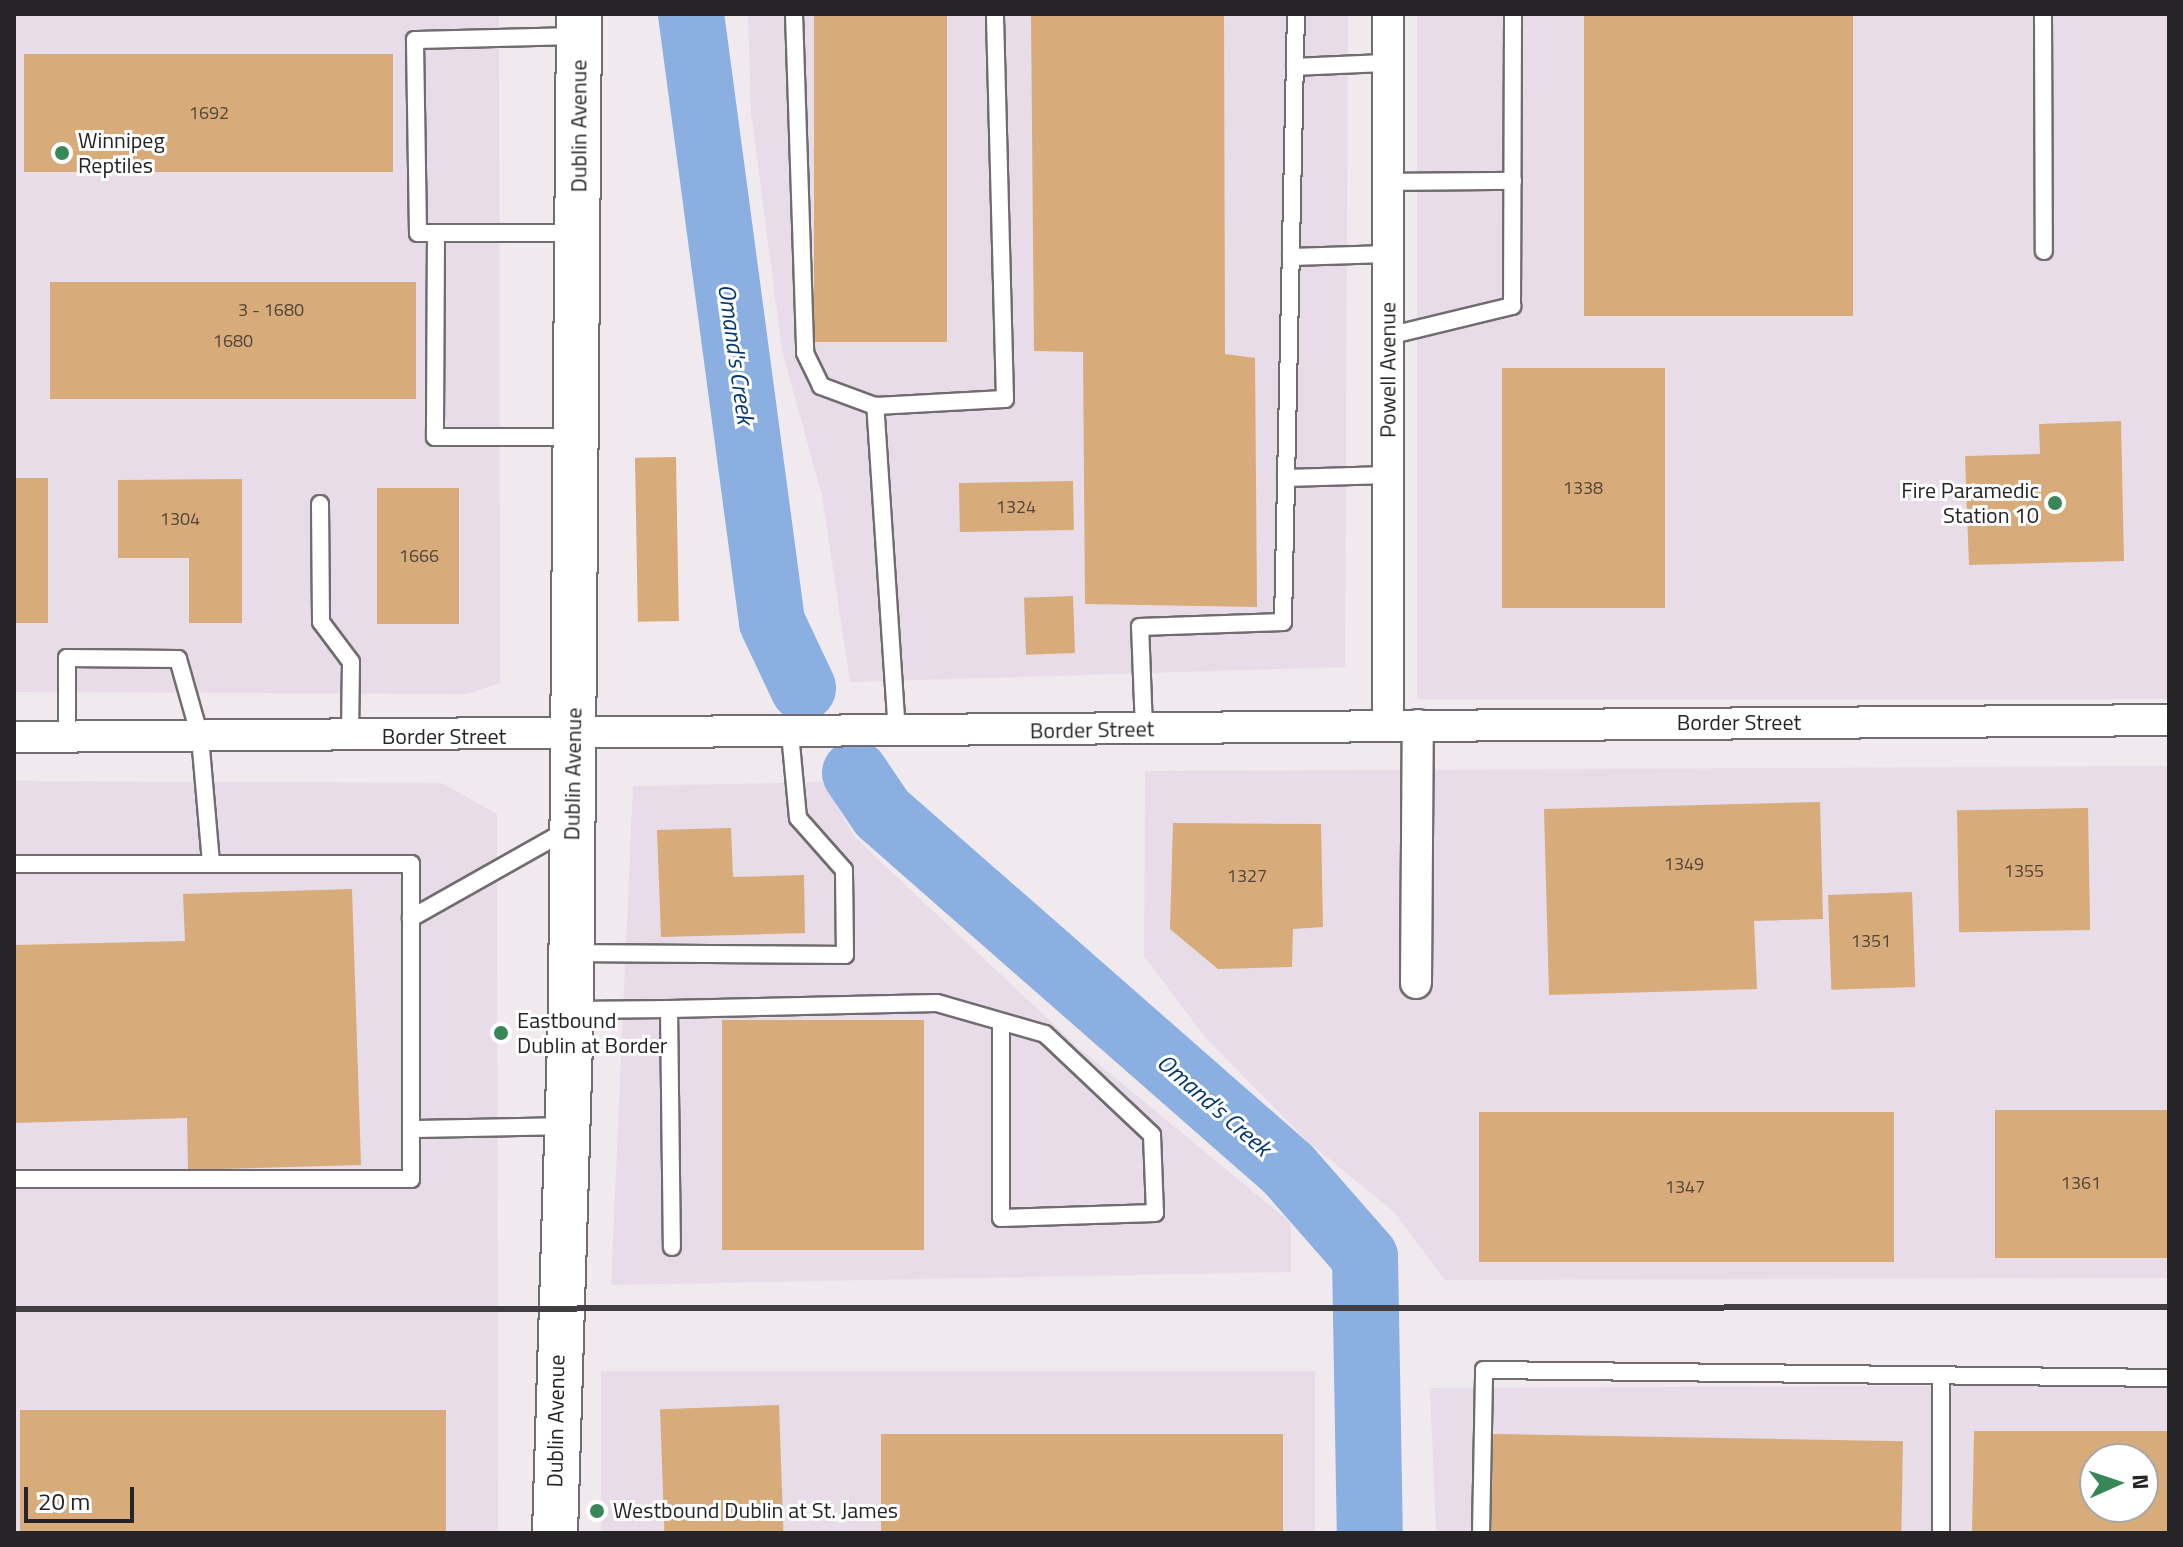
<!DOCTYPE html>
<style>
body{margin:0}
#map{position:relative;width:2183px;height:1547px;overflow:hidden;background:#f0eaef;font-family:"Titillium Web",sans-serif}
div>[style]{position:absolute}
.built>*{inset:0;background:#e7dce7;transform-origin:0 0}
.river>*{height:66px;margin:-33px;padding:0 33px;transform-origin:33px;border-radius:33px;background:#8aafe0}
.building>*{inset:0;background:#d8ab7a;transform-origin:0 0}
.roads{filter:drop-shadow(2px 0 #716c70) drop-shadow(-2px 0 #716c70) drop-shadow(0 2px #716c70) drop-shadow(0 -2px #716c70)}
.lane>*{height:16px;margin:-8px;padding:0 8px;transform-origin:8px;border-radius:8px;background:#fff}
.street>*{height:30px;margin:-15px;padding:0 15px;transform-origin:15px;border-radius:15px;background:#fff}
.secondary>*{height:44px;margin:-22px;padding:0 22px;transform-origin:22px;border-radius:22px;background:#fff}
.rail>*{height:6px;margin:-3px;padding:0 3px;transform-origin:3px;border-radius:3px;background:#403e40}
.dots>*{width:22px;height:22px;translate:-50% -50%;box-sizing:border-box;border:4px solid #fff;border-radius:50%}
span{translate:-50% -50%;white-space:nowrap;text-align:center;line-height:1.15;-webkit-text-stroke:6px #fff;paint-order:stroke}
.number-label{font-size:18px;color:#52463b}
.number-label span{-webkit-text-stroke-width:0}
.street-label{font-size:22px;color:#262426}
.poi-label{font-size:22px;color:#262426}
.left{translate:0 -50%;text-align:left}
.right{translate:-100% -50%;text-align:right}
.water-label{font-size:24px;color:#033772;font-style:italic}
.frame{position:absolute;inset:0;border:16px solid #262426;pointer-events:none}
.north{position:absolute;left:2079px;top:1443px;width:80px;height:80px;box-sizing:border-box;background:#fff;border:2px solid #a8a7a8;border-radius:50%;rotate:87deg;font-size:22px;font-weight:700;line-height:32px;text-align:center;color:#262426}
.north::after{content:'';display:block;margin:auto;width:28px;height:36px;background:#388758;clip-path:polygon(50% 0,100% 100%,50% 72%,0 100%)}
.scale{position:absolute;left:24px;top:1487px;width:110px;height:36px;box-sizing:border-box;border:4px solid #262426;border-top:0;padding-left:10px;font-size:24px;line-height:28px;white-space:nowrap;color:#262426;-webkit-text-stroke:6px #fff;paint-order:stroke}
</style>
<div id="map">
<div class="built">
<div style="clip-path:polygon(14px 14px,499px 14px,500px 683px,467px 694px,14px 692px)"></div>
<div style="clip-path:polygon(748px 14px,1348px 14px,1345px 667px,850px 682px,822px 496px,782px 350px,751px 112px)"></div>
<div style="left:1417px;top:14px;width:752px;height:685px"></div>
<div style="clip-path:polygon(2169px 766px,2169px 1278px,1445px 1280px,1393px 1211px,1307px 1141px,1205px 1037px,1144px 956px,1145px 771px)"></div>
<div style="clip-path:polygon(14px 781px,441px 783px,497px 814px,498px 1533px,14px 1533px)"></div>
<div style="clip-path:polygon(823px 782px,854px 836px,900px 880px,1079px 1048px,1291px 1223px,1291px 1272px,611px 1285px,633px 786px)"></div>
<div style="left:601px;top:1371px;width:714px;height:162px"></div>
<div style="clip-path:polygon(evenodd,2169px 1385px,2169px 1533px,1436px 1533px,1430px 1388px,2169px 1385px,2095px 1459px,2143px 1459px,2143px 1507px,2095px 1507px,2095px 1459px)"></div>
</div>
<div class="river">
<div style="left:691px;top:14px;width:613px;rotate:82.41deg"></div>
<div style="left:772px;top:622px;width:73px;rotate:64.8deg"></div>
<div style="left:855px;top:773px;width:48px;rotate:56deg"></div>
<div style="left:882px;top:813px;width:540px;rotate:41.25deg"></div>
<div style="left:1288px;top:1169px;width:117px;rotate:48.8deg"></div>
<div style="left:1365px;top:1257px;width:276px;rotate:89deg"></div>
</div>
<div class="building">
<div style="left:814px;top:14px;width:133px;height:328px"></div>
<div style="clip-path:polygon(1031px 14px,1224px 14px,1225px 354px,1255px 358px,1257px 607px,1085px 604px,1083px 352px,1034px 351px)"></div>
<div style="left:1584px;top:14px;width:269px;height:302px"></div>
<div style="left:24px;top:54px;width:369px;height:118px"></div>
<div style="left:50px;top:282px;width:366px;height:117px"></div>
<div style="left:1502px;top:368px;width:163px;height:240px"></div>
<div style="clip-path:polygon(2121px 421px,2124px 561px,1969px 565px,1965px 456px,2040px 454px,2039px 424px)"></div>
<div style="left:676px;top:457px;width:164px;height:41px;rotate:89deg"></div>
<div style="left:14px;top:478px;width:34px;height:145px"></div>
<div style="clip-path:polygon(242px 479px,242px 623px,189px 623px,189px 558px,118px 558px,118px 480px)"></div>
<div style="left:1073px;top:481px;width:49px;height:114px;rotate:89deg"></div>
<div style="left:459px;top:488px;width:136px;height:82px;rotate:90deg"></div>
<div style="left:1073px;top:596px;width:57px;height:49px;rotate:88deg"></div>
<div style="clip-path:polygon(1820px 802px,1823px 919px,1754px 921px,1757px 989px,1549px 995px,1544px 809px)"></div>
<div style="left:2088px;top:808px;width:122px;height:131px;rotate:89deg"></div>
<div style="clip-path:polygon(1173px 823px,1321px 824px,1323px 927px,1293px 929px,1292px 967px,1218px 969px,1170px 929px)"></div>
<div style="clip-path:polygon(731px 828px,733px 877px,804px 875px,805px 933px,661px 937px,657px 830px)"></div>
<div style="clip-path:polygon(352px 889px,361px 1165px,188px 1170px,187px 1118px,14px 1123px,14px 945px,185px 941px,183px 894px)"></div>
<div style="left:1912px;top:892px;width:95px;height:84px;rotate:88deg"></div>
<div style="left:924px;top:1020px;width:230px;height:202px;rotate:90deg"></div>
<div style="left:2169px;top:1110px;width:148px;height:174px;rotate:90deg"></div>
<div style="left:1479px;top:1112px;width:415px;height:150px"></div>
<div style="left:779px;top:1405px;width:128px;height:119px;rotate:88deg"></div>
<div style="left:20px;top:1410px;width:426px;height:123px"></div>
<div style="clip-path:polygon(evenodd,1974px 1431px,2169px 1431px,2169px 1533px,1972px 1533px,1974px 1431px,2095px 1459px,2143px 1459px,2143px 1507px,2095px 1507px,2095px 1459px)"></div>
<div style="left:881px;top:1434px;width:402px;height:99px"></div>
<div style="left:1493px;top:1434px;width:410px;height:99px;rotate:1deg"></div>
</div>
<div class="roads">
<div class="lane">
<div style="left:794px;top:14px;width:339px;rotate:88.1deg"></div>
<div style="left:805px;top:353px;width:37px;rotate:64deg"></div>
<div style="left:821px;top:386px;width:58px;rotate:20.3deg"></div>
<div style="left:2043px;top:14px;width:237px;rotate:89.8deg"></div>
<div style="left:1295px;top:67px;width:93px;rotate:-2.5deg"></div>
<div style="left:1388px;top:182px;width:125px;rotate:-0.5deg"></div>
<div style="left:436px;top:233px;width:204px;rotate:90.3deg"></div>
<div style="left:435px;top:437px;width:138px"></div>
<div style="left:576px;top:233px;width:158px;rotate:180deg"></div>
<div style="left:418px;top:233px;width:193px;rotate:-90.9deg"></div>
<div style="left:415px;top:40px;width:163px;rotate:-1.4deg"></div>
<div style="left:1291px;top:257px;width:97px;rotate:-1.8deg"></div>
<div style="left:1388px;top:336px;width:128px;rotate:-13.6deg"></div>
<div style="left:1512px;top:306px;width:292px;rotate:-89.8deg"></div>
<div style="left:1286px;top:478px;width:102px;rotate:-1.7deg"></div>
<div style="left:320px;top:504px;width:118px;rotate:89.5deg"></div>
<div style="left:321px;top:622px;width:50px;rotate:53.1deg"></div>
<div style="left:351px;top:662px;width:75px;rotate:90.8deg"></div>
<div style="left:1144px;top:729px;width:102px;rotate:-92.2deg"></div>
<div style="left:1140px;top:627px;width:143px;rotate:-2deg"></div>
<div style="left:1283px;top:622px;width:608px;rotate:-88.78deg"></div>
<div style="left:897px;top:733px;width:328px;rotate:-93.8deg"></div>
<div style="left:875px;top:406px;width:130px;rotate:-3.1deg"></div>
<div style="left:1005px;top:399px;width:385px;rotate:-91.5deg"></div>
<div style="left:67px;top:737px;width:79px;rotate:-90deg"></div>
<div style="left:67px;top:658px;width:111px;rotate:0.5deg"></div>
<div style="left:178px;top:659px;width:81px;rotate:74.2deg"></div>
<div style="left:200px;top:737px;width:127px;rotate:85deg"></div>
<div style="left:14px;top:864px;width:397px"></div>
<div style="left:411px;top:864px;width:315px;rotate:90deg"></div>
<div style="left:411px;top:1179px;width:397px;rotate:180deg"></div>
<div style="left:411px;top:918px;width:179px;rotate:-29.4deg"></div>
<div style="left:573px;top:953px;width:272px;rotate:0.4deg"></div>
<div style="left:845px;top:955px;width:85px;rotate:-90.7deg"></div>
<div style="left:844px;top:870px;width:69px;rotate:-131.5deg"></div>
<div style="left:798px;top:818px;width:84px;rotate:-95.4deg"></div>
<div style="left:669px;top:1009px;width:268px;rotate:-1.3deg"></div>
<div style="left:937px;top:1003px;width:112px;rotate:16deg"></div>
<div style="left:1045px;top:1034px;width:147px;rotate:43.3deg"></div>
<div style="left:1152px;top:1135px;width:78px;rotate:87.8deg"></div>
<div style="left:1155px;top:1213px;width:154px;rotate:178.1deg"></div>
<div style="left:1001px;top:1218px;width:196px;rotate:-90deg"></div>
<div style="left:572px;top:1010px;width:97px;rotate:-0.6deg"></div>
<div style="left:669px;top:1009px;width:238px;rotate:89.3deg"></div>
<div style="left:411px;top:1129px;width:153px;rotate:-1.1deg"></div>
<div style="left:1481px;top:1533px;width:163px;rotate:-88.9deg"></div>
<div style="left:1484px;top:1370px;width:685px;rotate:0.67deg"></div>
<div style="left:1941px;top:1533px;width:154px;rotate:-90deg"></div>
</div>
<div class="street">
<div style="left:1388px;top:725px;width:711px;rotate:-90deg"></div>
<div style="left:14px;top:737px;width:2155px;rotate:-0.45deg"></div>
<div style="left:1416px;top:983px;width:258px;rotate:-89.6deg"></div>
</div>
<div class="secondary">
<div style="left:555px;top:1533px;width:523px;rotate:-88.25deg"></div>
<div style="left:571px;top:1010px;width:996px;rotate:-89.54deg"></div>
</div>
</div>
<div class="rail">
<div style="left:14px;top:1309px;width:2155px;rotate:-0.05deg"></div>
</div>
<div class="dots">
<div style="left:62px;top:153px;background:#388758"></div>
<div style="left:2055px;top:503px;background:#388758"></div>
<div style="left:501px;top:1033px;background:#388758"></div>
<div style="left:597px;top:1511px;background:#388758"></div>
</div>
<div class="number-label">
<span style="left:209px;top:113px">1692</span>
<span style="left:271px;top:310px">3 - 1680</span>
<span style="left:233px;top:341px">1680</span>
<span style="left:1583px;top:488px">1338</span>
<span style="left:1016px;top:507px">1324</span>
<span style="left:180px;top:519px">1304</span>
<span style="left:419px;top:556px">1666</span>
<span style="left:1684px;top:864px">1349</span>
<span style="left:2024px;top:871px">1355</span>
<span style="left:1247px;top:876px">1327</span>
<span style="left:1871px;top:941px">1351</span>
<span style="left:2081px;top:1183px">1361</span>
<span style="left:1685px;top:1187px">1347</span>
</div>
<div class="street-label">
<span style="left:579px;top:126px;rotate:-90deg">Dublin Avenue</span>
<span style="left:1388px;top:370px;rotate:-90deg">Powell Avenue</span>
<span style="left:1739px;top:723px">Border Street</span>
<span style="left:1092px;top:730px;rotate:-1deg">Border Street</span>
<span style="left:444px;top:737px">Border Street</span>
<span style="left:573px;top:774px;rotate:-89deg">Dublin Avenue</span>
<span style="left:556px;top:1421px;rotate:-89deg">Dublin Avenue</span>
</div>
<div class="poi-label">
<span class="left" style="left:78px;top:153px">Winnipeg<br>Reptiles</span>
<span class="right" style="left:2039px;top:503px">Fire Paramedic<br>Station 10</span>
<span class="left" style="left:517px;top:1033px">Eastbound<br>Dublin at Border</span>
<span class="left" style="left:613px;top:1511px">Westbound Dublin at St. James</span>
</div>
<div class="water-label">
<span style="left:736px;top:354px;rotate:82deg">Omand's Creek</span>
<span style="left:1214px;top:1105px;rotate:41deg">Omand's Creek</span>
</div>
<div class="frame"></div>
<div class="north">N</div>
<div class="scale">20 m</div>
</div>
